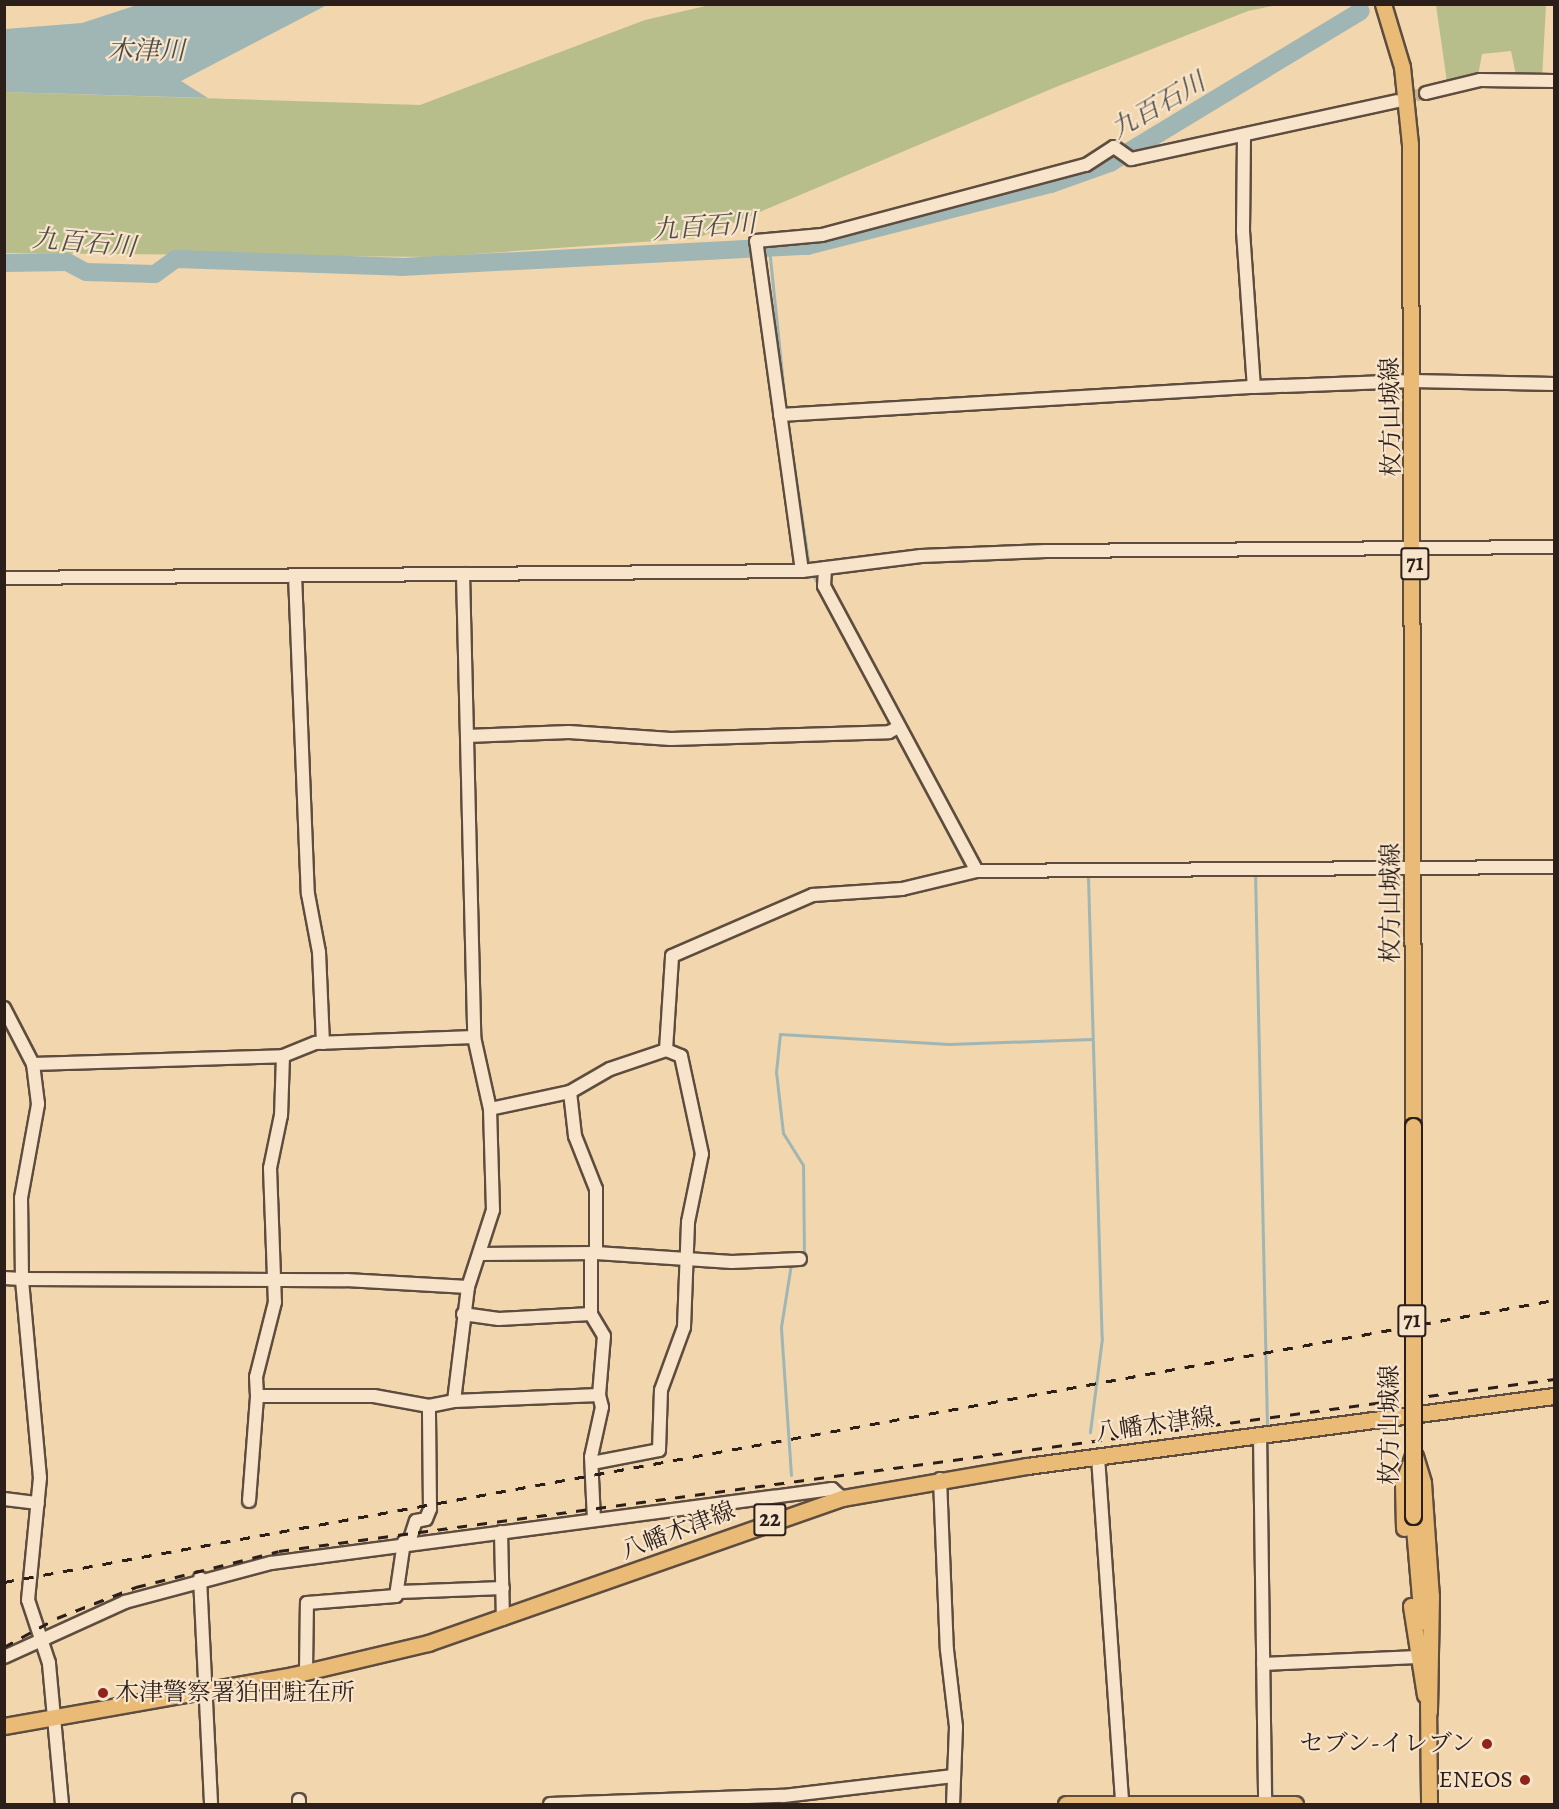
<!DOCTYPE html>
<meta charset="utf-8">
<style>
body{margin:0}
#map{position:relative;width:1559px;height:1809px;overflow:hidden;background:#f2d6ad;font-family:Alegreya,"Noto Serif JP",serif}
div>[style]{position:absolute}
.green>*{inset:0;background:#b7be8c}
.water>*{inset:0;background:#9fb6b5}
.stream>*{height:3px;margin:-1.5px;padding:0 1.5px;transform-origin:1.5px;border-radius:1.5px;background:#9fb6b5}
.river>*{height:18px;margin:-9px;padding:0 9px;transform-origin:9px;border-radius:9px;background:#9fb6b5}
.minor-tunnel>*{height:12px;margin-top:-6px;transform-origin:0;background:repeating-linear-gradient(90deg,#cab190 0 12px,transparent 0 18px)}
.roads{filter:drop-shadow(2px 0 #5e4d3f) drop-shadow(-2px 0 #5e4d3f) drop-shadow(0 2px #5e4d3f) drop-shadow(0 -2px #5e4d3f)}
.minor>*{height:12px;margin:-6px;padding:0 6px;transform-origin:6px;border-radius:6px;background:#f7e4ca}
.major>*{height:15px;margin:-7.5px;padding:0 7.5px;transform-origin:7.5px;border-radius:7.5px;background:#e9bb76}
.rail>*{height:3px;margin-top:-1.5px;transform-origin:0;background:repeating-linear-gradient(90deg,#2c1f1a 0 10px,transparent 0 20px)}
.bridges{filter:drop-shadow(2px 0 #2c1f1a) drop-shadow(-2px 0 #2c1f1a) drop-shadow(0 2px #2c1f1a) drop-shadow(0 -2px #2c1f1a)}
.major-bridge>*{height:15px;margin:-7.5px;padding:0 7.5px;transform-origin:7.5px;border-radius:7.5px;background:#e9bb76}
.dots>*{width:16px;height:16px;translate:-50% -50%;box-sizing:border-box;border:3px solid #f7e4ca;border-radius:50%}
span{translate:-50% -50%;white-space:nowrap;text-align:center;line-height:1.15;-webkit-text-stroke:4.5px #f7e4ca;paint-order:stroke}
.shield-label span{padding:2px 4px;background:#f7e4ca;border:2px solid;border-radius:4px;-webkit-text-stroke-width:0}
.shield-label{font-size:22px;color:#2c1f1a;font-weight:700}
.street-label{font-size:24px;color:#2c1f1a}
.poi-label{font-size:24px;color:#2c1f1a}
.left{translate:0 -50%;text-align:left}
.right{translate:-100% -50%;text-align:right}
.water-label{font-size:26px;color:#4e4c48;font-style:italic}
.frame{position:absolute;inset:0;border:6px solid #2c1f1a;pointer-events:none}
</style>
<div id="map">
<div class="green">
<div style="clip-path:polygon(1519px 4px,1546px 5px,1542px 79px,1516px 75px,1511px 51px,1482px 54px,1478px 76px,1447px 82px,1436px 5px)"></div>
<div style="clip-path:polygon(710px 5px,1277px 5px,1248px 11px,1056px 87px,698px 238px,433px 257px,5px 253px,5px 92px,420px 105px,645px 20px)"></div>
</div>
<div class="water">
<div style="clip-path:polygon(140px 4px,327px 4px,327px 5px,181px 81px,208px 98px,5px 92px,5px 29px,82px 23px)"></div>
</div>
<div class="stream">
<div style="left:769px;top:248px;width:166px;rotate:84.1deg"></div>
<div style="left:787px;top:419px;width:150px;rotate:81.5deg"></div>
<div style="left:812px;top:573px;width:17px;rotate:62deg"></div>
<div style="left:899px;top:737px;width:149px;rotate:62.9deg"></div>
<div style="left:1255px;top:872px;width:556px;rotate:88.76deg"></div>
<div style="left:978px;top:876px;width:155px"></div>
<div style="left:1088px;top:878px;width:460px;rotate:88.3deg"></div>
<div style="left:1102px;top:1338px;width:95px;rotate:97.3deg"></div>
<div style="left:804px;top:1257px;width:92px;rotate:-90.6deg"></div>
<div style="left:803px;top:1165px;width:38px;rotate:-122deg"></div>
<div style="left:783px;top:1133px;width:61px;rotate:-96.5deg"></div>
<div style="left:776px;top:1072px;width:38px;rotate:-84deg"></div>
<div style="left:780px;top:1034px;width:169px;rotate:3.4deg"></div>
<div style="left:949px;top:1044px;width:143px;rotate:-2deg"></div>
<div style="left:1267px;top:1438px;width:191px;rotate:89.7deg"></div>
<div style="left:791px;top:1475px;width:148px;rotate:-93.9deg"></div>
<div style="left:781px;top:1327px;width:64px;rotate:-81deg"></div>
<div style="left:1270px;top:1728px;width:72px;rotate:88.4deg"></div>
</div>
<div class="river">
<div style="left:4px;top:263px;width:63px;rotate:-0.9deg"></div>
<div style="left:67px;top:262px;width:21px;rotate:28deg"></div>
<div style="left:86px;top:272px;width:69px;rotate:1.7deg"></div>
<div style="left:155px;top:274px;width:26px;rotate:-36deg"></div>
<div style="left:176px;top:259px;width:225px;rotate:2deg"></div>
<div style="left:401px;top:267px;width:407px;rotate:-3deg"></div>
<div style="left:807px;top:246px;width:252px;rotate:-14.3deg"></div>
<div style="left:1051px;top:184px;width:63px;rotate:-19.6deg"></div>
<div style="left:1110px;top:163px;width:293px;rotate:-31.2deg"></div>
</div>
<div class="minor-tunnel">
<div style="left:1398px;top:100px;width:29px;rotate:-14deg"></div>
</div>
<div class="roads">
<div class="minor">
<div style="left:1426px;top:93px;width:56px;rotate:-13.5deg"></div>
<div style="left:1480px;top:80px;width:74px;rotate:0.8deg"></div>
<div style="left:1244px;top:136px;width:95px;rotate:90.6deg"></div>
<div style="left:1243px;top:231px;width:156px;rotate:86deg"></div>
<div style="left:780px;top:415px;width:475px;rotate:-3.4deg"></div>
<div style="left:1254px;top:387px;width:159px;rotate:-2.2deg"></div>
<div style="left:1413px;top:381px;width:141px;rotate:1.2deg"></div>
<div style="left:825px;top:568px;width:18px;rotate:93deg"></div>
<div style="left:824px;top:586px;width:323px;rotate:61.8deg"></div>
<div style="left:802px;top:571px;width:333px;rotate:-97.9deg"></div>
<div style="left:756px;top:241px;width:66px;rotate:-5.2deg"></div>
<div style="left:822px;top:235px;width:273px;rotate:-14.9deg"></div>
<div style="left:1086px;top:165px;width:33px;rotate:-33deg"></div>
<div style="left:1114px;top:147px;width:21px;rotate:35deg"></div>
<div style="left:1131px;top:159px;width:272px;rotate:-12.3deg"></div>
<div style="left:463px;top:574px;width:463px;rotate:88.6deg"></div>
<div style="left:295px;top:575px;width:319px;rotate:87.7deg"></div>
<div style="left:308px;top:894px;width:59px;rotate:79.3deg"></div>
<div style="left:319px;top:952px;width:91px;rotate:87.5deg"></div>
<div style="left:4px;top:578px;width:798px;rotate:-0.5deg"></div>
<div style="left:802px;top:571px;width:120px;rotate:-7.2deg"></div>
<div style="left:921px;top:556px;width:125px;rotate:-2.3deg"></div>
<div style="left:1046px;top:551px;width:508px;rotate:-0.45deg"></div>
<div style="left:467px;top:736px;width:102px;rotate:-2.2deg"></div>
<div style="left:569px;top:732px;width:102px;rotate:3.9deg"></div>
<div style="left:671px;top:739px;width:218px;rotate:-1.8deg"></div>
<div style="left:889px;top:732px;width:11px;rotate:-27deg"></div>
<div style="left:4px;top:1008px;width:63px;rotate:62.6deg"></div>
<div style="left:283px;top:1056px;width:59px;rotate:91.9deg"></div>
<div style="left:281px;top:1115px;width:54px;rotate:101.7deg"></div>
<div style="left:270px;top:1168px;width:134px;rotate:87.9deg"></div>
<div style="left:275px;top:1302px;width:77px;rotate:104.2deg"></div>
<div style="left:256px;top:1377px;width:19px;rotate:87deg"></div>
<div style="left:257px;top:1396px;width:117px"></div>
<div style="left:374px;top:1396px;width:56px;rotate:10.3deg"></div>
<div style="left:570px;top:1092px;width:44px;rotate:83.5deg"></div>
<div style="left:575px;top:1136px;width:57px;rotate:68.4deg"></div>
<div style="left:596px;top:1189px;width:64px;rotate:90deg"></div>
<div style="left:481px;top:1254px;width:115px;rotate:-0.5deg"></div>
<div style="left:596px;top:1253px;width:136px;rotate:3.8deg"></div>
<div style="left:732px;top:1262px;width:68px;rotate:-2.5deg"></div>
<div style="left:4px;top:1278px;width:18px;rotate:3deg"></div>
<div style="left:22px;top:1279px;width:81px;rotate:-90.7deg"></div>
<div style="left:21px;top:1198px;width:96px;rotate:-79.7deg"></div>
<div style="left:38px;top:1104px;width:40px;rotate:-97.1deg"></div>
<div style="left:33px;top:1064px;width:250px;rotate:-1.8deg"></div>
<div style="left:283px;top:1056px;width:35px;rotate:-22deg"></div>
<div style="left:316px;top:1043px;width:158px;rotate:-2.2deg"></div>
<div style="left:474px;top:1037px;width:74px;rotate:77.5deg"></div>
<div style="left:490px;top:1109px;width:82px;rotate:-12deg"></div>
<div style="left:570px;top:1092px;width:46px;rotate:-29.9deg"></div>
<div style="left:610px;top:1069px;width:59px;rotate:-18.7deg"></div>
<div style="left:666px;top:1050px;width:94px;rotate:-86.3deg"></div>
<div style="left:672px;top:956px;width:154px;rotate:-23.4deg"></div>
<div style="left:813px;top:895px;width:89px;rotate:-3.9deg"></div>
<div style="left:902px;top:889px;width:77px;rotate:-13.5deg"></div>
<div style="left:977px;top:871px;width:577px;rotate:-0.4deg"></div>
<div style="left:463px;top:1314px;width:36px;rotate:8deg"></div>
<div style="left:499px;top:1319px;width:92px;rotate:-3.1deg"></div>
<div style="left:454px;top:1401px;width:145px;rotate:-2.4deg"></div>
<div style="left:599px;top:1395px;width:59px;rotate:-85.2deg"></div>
<div style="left:604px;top:1336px;width:26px;rotate:-121deg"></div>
<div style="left:591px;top:1314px;width:59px;rotate:-90deg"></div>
<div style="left:1260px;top:1434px;width:370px;rotate:89.2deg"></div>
<div style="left:1098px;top:1457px;width:346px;rotate:86deg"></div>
<div style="left:592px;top:1463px;width:68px;rotate:-11deg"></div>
<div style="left:659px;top:1450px;width:60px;rotate:-88.1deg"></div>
<div style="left:661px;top:1390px;width:67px;rotate:-69.9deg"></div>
<div style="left:684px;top:1327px;width:105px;rotate:-87.8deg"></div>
<div style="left:688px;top:1222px;width:69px;rotate:-78.4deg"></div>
<div style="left:702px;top:1154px;width:100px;rotate:-102.1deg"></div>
<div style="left:681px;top:1056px;width:16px;rotate:-158deg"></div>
<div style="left:940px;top:1479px;width:171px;rotate:87.7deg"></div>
<div style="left:947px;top:1650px;width:78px;rotate:83.3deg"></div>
<div style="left:956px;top:1727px;width:77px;rotate:92.2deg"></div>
<div style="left:4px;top:1499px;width:34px;rotate:7deg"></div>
<div style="left:249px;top:1501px;width:105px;rotate:-85.6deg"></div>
<div style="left:594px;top:1520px;width:63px;rotate:-92.7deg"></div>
<div style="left:591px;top:1457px;width:51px;rotate:-77.6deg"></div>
<div style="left:602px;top:1407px;width:12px;rotate:-104deg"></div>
<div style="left:501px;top:1532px;width:87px;rotate:88.7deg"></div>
<div style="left:409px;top:1542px;width:22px;rotate:-72deg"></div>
<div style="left:416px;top:1521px;width:10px;rotate:-11deg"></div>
<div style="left:426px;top:1519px;width:11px;rotate:-68deg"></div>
<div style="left:430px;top:1509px;width:103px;rotate:-90.6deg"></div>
<div style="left:429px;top:1406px;width:25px;rotate:-11deg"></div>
<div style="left:454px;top:1401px;width:115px;rotate:-83deg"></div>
<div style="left:468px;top:1287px;width:81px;rotate:-72deg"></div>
<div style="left:493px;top:1210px;width:101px;rotate:-91.7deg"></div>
<div style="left:200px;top:1578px;width:226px;rotate:87.2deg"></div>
<div style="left:399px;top:1592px;width:104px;rotate:-2.2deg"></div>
<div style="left:4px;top:1657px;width:133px;rotate:-24.4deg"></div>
<div style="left:125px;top:1602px;width:151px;rotate:-15deg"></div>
<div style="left:271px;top:1563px;width:566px;rotate:-7.51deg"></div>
<div style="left:832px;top:1489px;width:13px;rotate:42deg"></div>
<div style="left:1263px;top:1664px;width:154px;rotate:-2.6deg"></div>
<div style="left:306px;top:1671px;width:68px;rotate:-89.2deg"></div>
<div style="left:307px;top:1603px;width:89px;rotate:-4.5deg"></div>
<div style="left:396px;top:1596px;width:55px;rotate:-81.6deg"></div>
<div style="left:299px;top:1800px;width:4px;rotate:90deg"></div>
<div style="left:62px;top:1804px;width:142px;rotate:-95.3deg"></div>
<div style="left:49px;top:1663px;width:66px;rotate:-108.4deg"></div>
<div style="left:28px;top:1600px;width:123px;rotate:-84.4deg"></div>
<div style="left:40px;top:1478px;width:200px;rotate:-95.2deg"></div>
<div style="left:22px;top:1279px;width:324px;rotate:0.2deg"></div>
<div style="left:346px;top:1280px;width:122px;rotate:3.3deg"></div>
<div style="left:550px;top:1804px;width:233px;rotate:-2deg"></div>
<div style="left:783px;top:1796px;width:172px;rotate:-6.7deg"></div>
</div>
<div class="major">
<div style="left:1383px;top:4px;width:66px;rotate:73.2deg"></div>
<div style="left:1402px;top:67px;width:77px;rotate:84.1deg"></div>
<div style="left:1410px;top:144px;width:982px;rotate:89.82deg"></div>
<div style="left:1415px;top:1456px;width:28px;rotate:73deg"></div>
<div style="left:1423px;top:1483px;width:113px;rotate:86deg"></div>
<div style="left:1431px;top:1596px;width:116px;rotate:91deg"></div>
<div style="left:1413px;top:1516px;width:106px;rotate:85.1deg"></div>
<div style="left:1404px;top:1528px;width:45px;rotate:-91.3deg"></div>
<div style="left:1403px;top:1483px;width:27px;rotate:-70deg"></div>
<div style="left:1411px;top:1606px;width:90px;rotate:81.1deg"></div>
<div style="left:1428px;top:1703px;width:101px;rotate:89.4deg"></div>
<div style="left:4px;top:1726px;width:293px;rotate:-10deg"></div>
<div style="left:293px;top:1675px;width:139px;rotate:-13.3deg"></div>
<div style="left:428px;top:1643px;width:439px;rotate:-19.3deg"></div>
<div style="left:842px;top:1498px;width:188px;rotate:-9.8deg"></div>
<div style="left:1027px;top:1466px;width:532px;rotate:-7.57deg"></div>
<div style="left:1066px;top:1804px;width:229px"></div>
</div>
</div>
<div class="rail">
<div style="left:4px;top:1582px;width:1575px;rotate:-10.31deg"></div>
<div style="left:4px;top:1647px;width:60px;rotate:-28.7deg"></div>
<div style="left:57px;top:1618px;width:85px;rotate:-21.4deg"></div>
<div style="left:136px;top:1587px;width:147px;rotate:-14.1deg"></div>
<div style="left:279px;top:1551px;width:1287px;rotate:-7.68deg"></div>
</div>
<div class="bridges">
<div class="major-bridge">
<div style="left:1413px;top:1516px;width:390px;rotate:-90deg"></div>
</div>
</div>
<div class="dots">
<div style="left:103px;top:1693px;background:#8f2418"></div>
<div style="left:1487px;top:1744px;background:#8f2418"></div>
<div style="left:1525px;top:1780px;background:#8f2418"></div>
</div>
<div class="shield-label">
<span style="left:1415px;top:564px">71</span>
<span style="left:1412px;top:1321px">71</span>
<span style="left:770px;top:1520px">22</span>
</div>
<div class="street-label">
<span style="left:1391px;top:417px;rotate:-91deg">枚方山城線</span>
<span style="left:1391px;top:903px;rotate:-90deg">枚方山城線</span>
<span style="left:1155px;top:1425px;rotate:-8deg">八幡木津線</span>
<span style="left:1390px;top:1425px;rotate:-90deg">枚方山城線</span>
<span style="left:678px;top:1531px;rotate:-21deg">八幡木津線</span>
</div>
<div class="poi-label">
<span class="left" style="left:115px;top:1693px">木津警察署狛田駐在所</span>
<span class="right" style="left:1475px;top:1744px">セブン-イレブン</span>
<span class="right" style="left:1513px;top:1780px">ENEOS</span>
</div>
<div class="water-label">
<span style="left:146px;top:51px">木津川</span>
<span style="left:1158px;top:106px;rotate:-30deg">九百石川</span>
<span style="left:704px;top:227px;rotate:-4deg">九百石川</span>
<span style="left:84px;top:243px;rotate:5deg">九百石川</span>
</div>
<div class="frame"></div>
</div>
